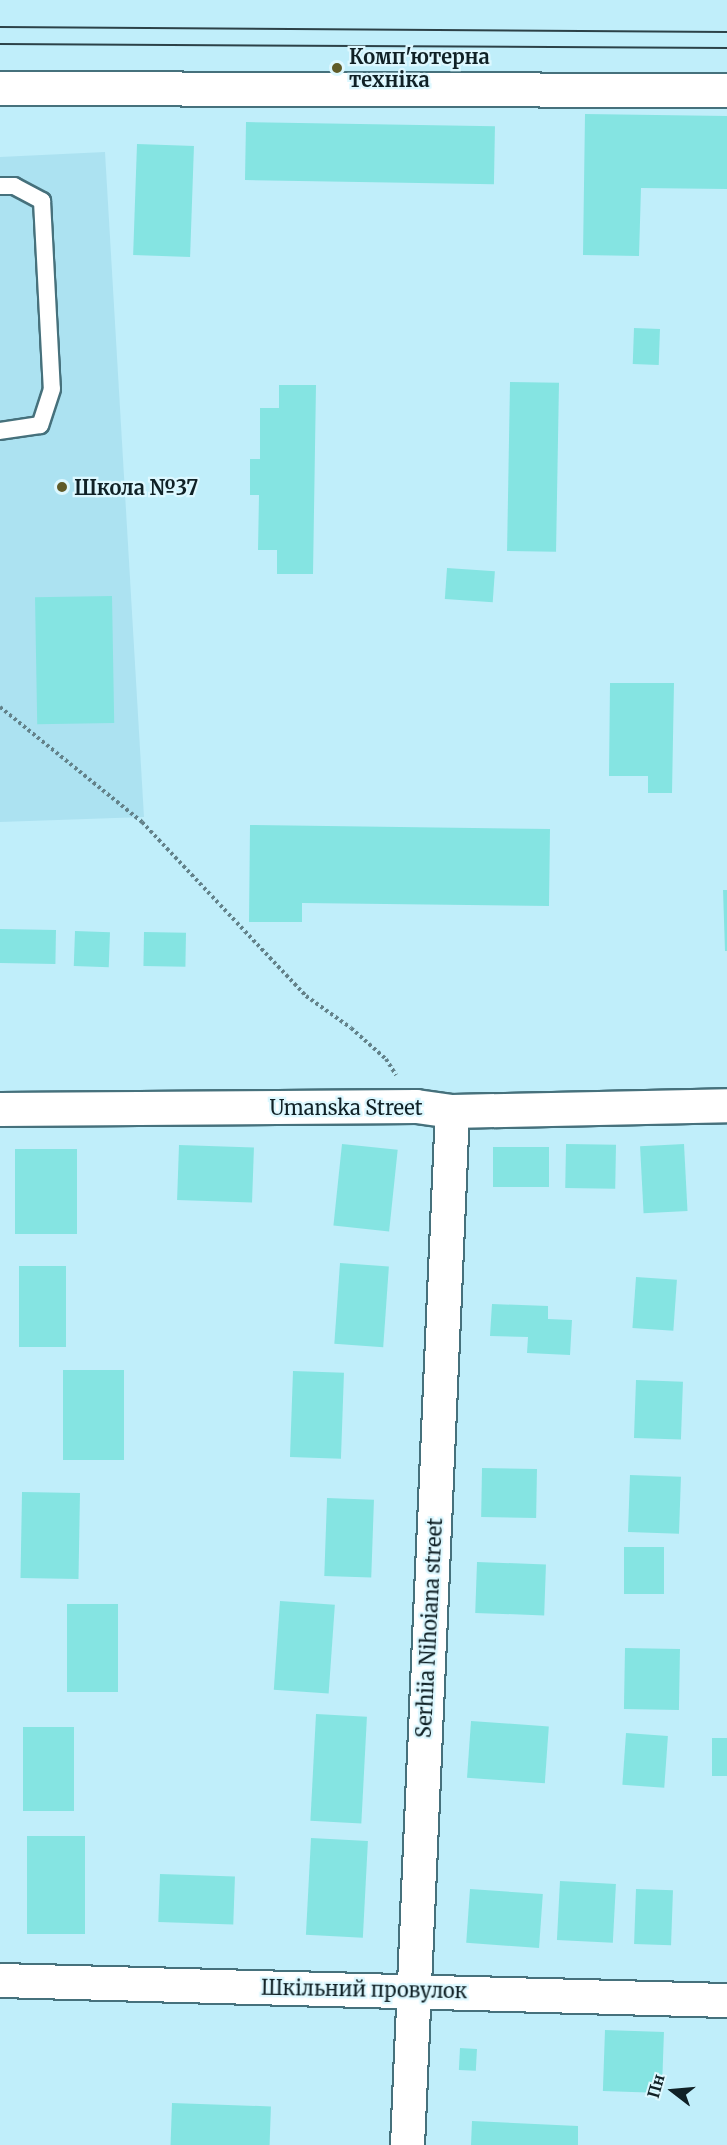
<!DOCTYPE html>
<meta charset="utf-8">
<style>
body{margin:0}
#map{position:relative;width:727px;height:2145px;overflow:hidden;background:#c0eefa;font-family:Merriweather,serif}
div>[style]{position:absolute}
.built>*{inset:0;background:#ace2f1}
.building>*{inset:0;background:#85e4e2;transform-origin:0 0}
.path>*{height:4px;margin-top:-2px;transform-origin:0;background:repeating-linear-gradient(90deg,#63828a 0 3px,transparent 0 6px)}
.roads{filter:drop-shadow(2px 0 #46717c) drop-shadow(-2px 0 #46717c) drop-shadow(0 2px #46717c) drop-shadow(0 -2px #46717c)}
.lane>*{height:16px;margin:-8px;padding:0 8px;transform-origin:8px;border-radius:8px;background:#fff}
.street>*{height:33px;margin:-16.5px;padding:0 16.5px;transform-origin:16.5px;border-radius:16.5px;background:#fff}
.tram>*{height:1.5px;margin:-0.75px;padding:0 0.75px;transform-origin:0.75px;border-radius:0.75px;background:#2c4147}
.dots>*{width:16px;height:16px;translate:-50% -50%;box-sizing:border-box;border:3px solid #ddf8ff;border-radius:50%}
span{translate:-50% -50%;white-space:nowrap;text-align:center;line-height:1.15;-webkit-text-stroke:4.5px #ddf8ff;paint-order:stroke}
.poi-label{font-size:20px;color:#102126;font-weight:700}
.left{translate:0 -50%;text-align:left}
.street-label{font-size:20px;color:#102126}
.north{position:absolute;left:643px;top:2061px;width:60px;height:60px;-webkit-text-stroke:4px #ddf8ff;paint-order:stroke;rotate:286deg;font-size:16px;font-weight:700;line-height:24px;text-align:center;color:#102126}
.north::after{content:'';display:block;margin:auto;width:21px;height:27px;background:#102126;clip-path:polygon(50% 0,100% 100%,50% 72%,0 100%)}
</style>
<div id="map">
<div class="built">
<div style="clip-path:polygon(105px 152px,144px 817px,0 822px,0 157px)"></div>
</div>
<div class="building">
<div style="clip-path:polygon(585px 114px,727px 116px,727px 189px,641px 188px,639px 256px,583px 255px)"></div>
<div style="left:246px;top:122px;width:249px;height:58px;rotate:1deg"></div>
<div style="left:137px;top:144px;width:57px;height:111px;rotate:2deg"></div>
<div style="left:634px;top:328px;width:26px;height:36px;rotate:2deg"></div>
<div style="left:510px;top:382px;width:49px;height:169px;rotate:1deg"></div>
<div style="clip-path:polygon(279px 385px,316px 385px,313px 574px,277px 574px,277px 550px,258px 550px,259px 495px,250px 495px,250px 459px,260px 459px,260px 408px,279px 408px)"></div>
<div style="left:447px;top:568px;width:48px;height:31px;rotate:4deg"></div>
<div style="left:112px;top:596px;width:127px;height:77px;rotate:89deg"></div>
<div style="clip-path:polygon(610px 683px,674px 683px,672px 793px,648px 793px,648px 776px,609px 776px)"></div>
<div style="clip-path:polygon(250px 825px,550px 829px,549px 906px,302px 903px,302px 922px,249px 922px)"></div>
<div style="clip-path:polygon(723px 890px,727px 890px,727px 951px,725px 951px)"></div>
<div style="left:0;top:929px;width:56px;height:34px;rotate:1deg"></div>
<div style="left:75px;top:931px;width:35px;height:35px;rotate:2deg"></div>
<div style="left:144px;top:932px;width:42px;height:34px;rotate:1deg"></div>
<div style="left:342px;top:1144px;width:56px;height:82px;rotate:6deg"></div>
<div style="left:566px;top:1144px;width:50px;height:44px;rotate:1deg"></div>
<div style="left:684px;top:1144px;width:67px;height:44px;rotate:87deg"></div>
<div style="left:179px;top:1145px;width:75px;height:55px;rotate:2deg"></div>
<div style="left:493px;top:1147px;width:56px;height:40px"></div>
<div style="left:15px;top:1149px;width:62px;height:85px"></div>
<div style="left:340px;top:1263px;width:49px;height:81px;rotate:4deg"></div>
<div style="left:19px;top:1266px;width:47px;height:81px"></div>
<div style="left:636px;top:1277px;width:41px;height:51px;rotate:4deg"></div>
<div style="clip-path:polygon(492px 1304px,548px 1306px,548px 1319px,572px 1320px,570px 1355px,527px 1353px,528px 1337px,490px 1336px)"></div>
<div style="left:63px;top:1370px;width:61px;height:90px"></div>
<div style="left:293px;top:1371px;width:51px;height:86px;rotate:2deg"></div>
<div style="left:636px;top:1380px;width:47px;height:58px;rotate:2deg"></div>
<div style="left:482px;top:1468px;width:55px;height:49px;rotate:1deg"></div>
<div style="left:630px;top:1475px;width:51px;height:57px;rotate:2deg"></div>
<div style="left:22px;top:1492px;width:58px;height:86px;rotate:1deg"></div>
<div style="left:327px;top:1498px;width:47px;height:78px;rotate:2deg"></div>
<div style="left:624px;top:1547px;width:40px;height:47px"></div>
<div style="left:477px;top:1562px;width:69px;height:51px;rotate:2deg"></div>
<div style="left:280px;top:1601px;width:55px;height:89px;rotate:4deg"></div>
<div style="left:67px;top:1604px;width:51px;height:88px"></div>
<div style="left:625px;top:1648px;width:55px;height:61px;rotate:1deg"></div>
<div style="left:316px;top:1714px;width:51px;height:107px;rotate:3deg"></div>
<div style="left:471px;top:1721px;width:78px;height:57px;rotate:4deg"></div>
<div style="left:23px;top:1727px;width:51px;height:84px"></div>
<div style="left:626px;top:1733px;width:42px;height:52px;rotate:4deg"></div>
<div style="left:712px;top:1738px;width:15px;height:38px"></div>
<div style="left:27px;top:1836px;width:58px;height:98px"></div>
<div style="left:311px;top:1838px;width:57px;height:97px;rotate:3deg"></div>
<div style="left:160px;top:1874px;width:75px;height:48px;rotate:2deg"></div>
<div style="left:560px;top:1881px;width:56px;height:59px;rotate:3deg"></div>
<div style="left:470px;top:1889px;width:73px;height:54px;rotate:4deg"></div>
<div style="left:636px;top:1889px;width:37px;height:55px;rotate:2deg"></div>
<div style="left:605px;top:2030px;width:59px;height:61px;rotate:2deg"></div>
<div style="left:460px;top:2048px;width:17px;height:22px;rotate:3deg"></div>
<div style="left:172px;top:2103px;width:99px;height:42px;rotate:2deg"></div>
<div style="clip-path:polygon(472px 2121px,578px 2126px,578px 2145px,471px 2145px)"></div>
</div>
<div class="path">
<div style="left:0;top:707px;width:183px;rotate:39deg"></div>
<div style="left:142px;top:822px;width:239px;rotate:46.7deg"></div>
<div style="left:306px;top:996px;width:55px;rotate:35.4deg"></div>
<div style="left:351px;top:1028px;width:47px;rotate:41.5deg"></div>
<div style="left:386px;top:1059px;width:19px;rotate:58deg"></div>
</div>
<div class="roads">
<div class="lane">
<div style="left:0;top:186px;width:14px"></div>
<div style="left:14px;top:186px;width:32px;rotate:28deg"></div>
<div style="left:42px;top:201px;width:188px;rotate:87deg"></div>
<div style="left:52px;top:389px;width:38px;rotate:108deg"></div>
<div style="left:40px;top:425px;width:40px;rotate:171.5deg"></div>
</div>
<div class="street">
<div style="left:0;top:88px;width:727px;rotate:0.16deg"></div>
<div style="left:0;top:1109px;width:416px;rotate:-0.4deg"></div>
<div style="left:416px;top:1106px;width:36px;rotate:8deg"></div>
<div style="left:452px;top:1111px;width:275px;rotate:-1.2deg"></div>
<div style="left:0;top:1980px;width:727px;rotate:1.58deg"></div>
<div style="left:407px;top:2145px;width:1035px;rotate:-87.51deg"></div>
</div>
</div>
<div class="tram">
<div style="left:0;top:27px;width:727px;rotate:0.39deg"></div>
<div style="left:0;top:44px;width:727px;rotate:0.32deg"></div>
</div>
<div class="dots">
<div style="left:337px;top:68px;background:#605b28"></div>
<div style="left:62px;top:487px;background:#605b28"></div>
</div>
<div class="poi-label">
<span class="left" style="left:349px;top:68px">Комп'ютерна<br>техніка</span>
<span class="left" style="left:74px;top:487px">Школа №37</span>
</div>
<div class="street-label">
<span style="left:346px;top:1107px">Umanska Street</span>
<span style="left:429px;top:1628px;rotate:-87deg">Serhiia Nihoiana street</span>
<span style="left:364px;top:1989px;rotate:1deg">Шкільний провулок</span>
</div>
<div class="north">Пн</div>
</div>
